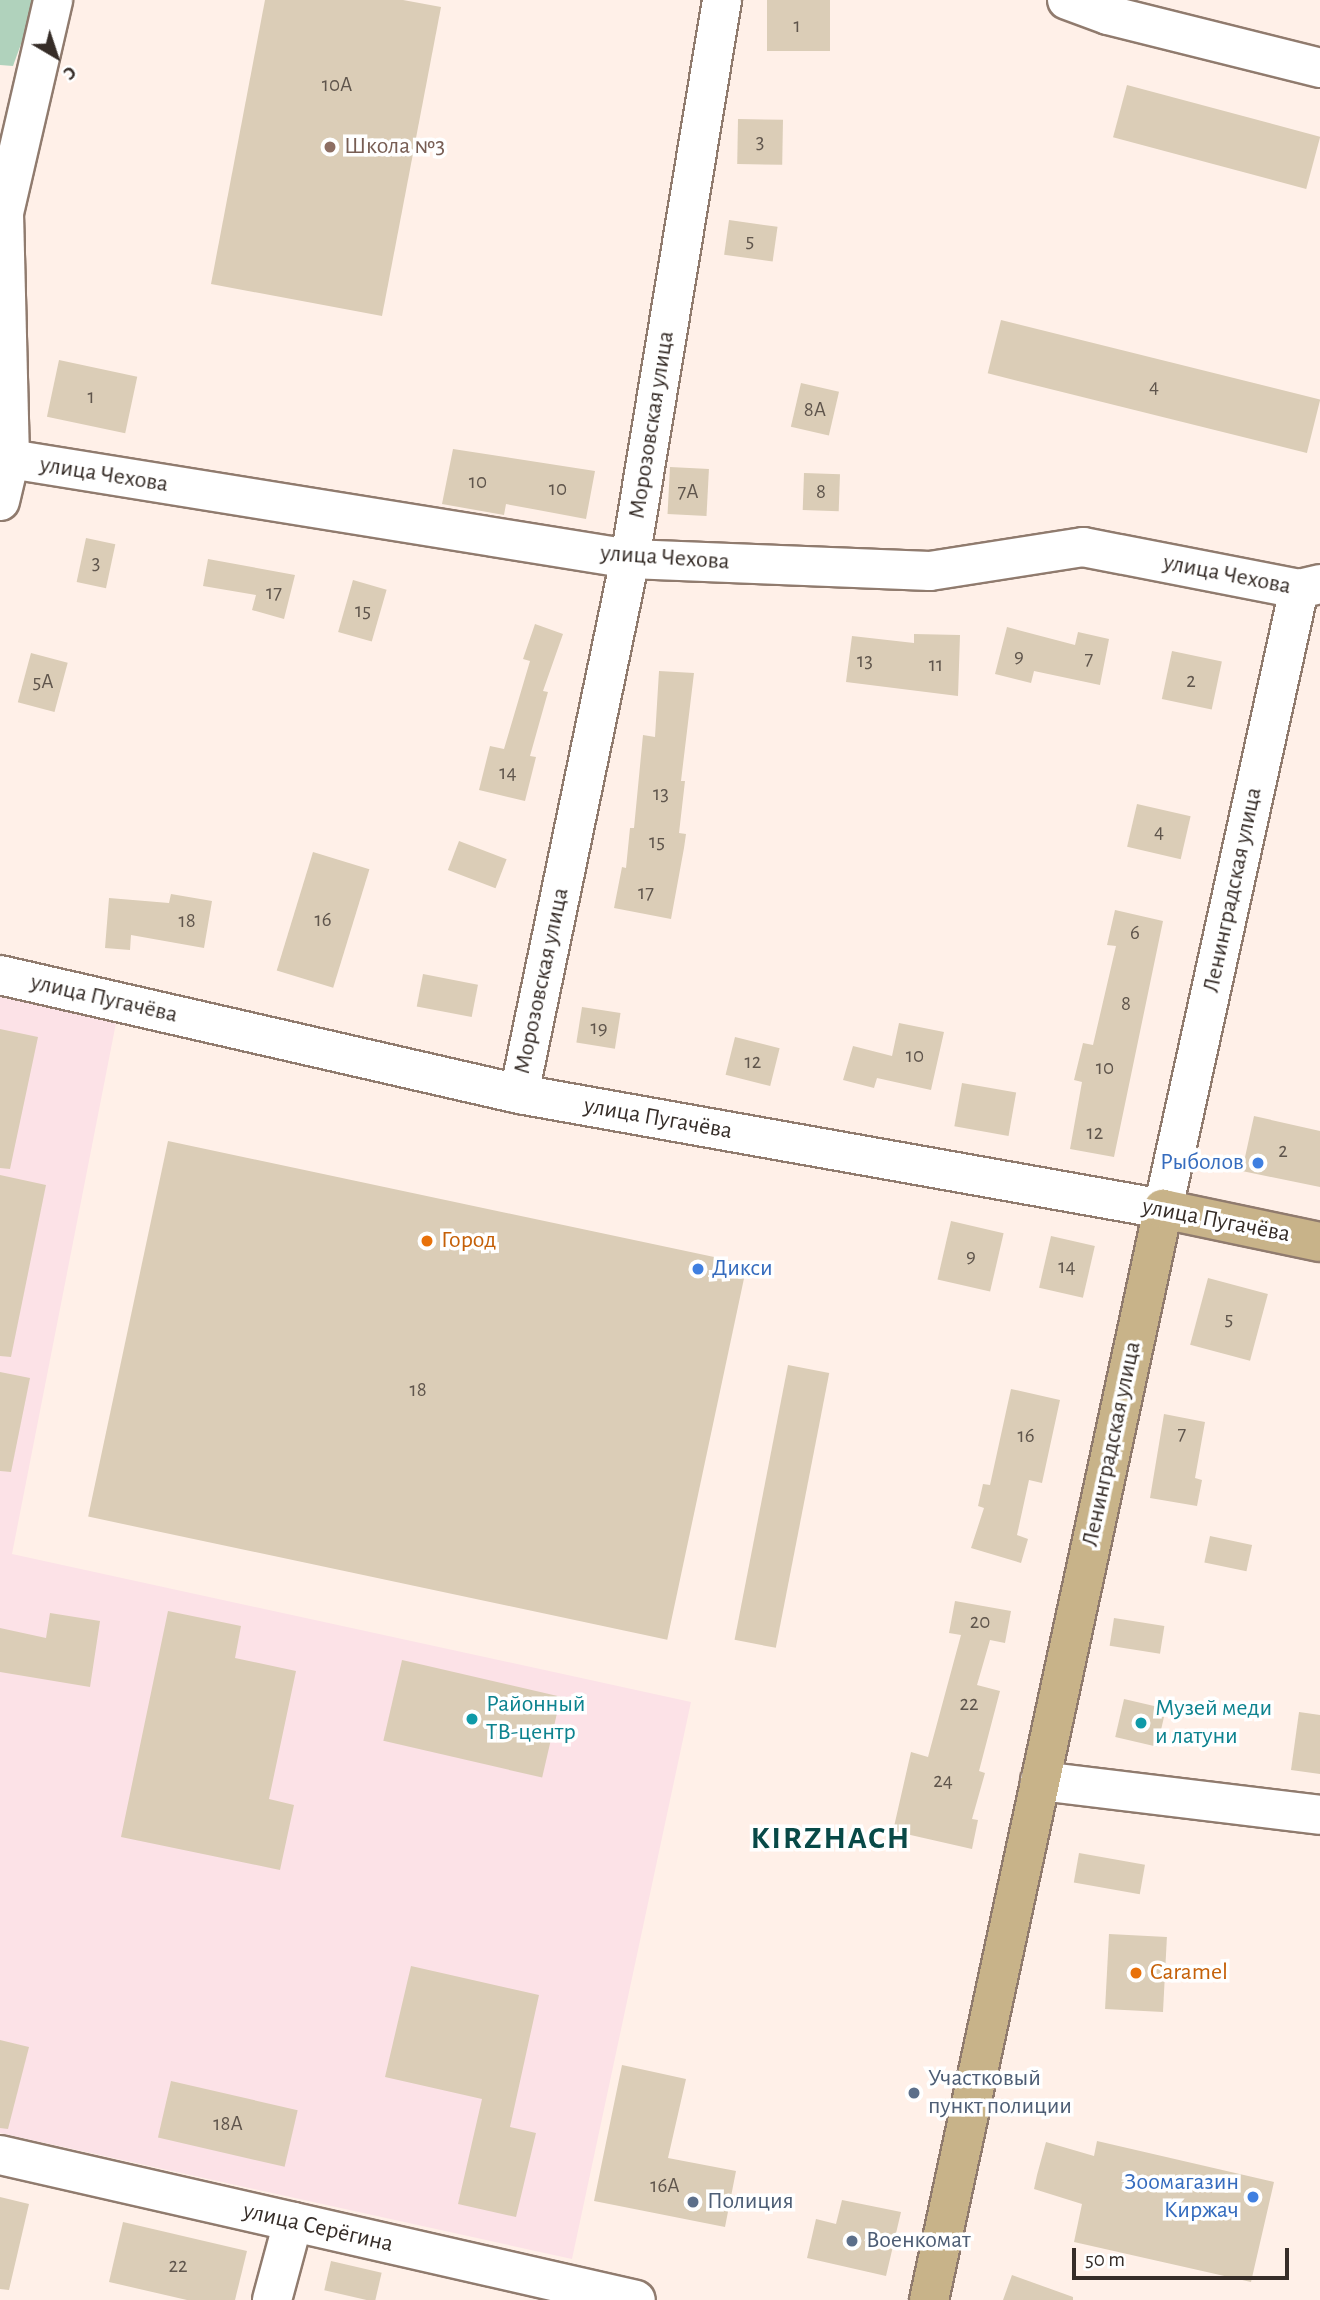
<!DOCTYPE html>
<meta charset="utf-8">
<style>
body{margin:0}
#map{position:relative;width:1320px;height:2300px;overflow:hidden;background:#fff0e8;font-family:"Alegreya Sans",sans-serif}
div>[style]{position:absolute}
.industrial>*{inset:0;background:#fce2e7}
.green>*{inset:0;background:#b0d2bc}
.building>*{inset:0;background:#dbcdb7;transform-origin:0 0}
.roads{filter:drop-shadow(2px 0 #907b6e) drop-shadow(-2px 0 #907b6e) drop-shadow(0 2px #907b6e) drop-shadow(0 -2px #907b6e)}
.minor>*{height:38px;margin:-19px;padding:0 19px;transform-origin:19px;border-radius:19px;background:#fff}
.major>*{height:38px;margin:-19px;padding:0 19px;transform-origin:19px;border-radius:19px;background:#c8b389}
.dots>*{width:19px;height:19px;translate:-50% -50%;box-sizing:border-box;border:4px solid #fff;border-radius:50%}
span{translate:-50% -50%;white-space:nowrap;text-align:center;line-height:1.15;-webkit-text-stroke:7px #fff;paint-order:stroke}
.number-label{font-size:21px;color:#5f554c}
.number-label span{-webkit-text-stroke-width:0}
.education-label{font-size:24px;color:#785e54}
.left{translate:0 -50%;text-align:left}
.street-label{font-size:24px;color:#362d28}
.shop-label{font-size:24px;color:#366cbe}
.right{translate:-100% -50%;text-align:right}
.food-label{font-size:24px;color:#c56008}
.culture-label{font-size:24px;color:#0d838f}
.service-label{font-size:24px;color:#4e5e75}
.district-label{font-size:32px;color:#084947;font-weight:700;letter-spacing:2px}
.north{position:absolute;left:21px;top:21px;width:70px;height:70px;-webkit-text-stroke:5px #fff;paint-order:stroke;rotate:141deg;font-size:19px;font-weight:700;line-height:28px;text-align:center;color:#362d28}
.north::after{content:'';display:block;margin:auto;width:24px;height:32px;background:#362d28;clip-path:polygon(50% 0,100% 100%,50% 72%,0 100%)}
.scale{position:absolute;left:1072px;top:2248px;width:217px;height:32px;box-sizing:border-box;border:4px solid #362d28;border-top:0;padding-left:9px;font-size:21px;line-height:24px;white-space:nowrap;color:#362d28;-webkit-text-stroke:5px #fff;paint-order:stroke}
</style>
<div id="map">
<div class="industrial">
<div style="clip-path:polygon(0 995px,116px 1023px,12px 1554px,691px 1702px,572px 2259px,0 2133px)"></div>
</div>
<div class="green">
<div style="clip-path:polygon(0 0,37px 0,13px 66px,0 65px)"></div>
</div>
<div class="building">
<div style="clip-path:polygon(265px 0,403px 0,441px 7px,382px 316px,211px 284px)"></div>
<div style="left:767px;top:0;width:63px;height:51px"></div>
<div style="left:1127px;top:85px;width:200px;height:54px;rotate:15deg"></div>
<div style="left:738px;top:119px;width:45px;height:45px;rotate:1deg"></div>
<div style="left:729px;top:220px;width:49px;height:35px;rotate:8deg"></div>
<div style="left:1001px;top:320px;width:329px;height:55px;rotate:14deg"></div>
<div style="left:59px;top:360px;width:80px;height:58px;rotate:12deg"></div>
<div style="left:801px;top:383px;width:39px;height:45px;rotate:13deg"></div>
<div style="clip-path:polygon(453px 449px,595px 471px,586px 519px,506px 504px,504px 515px,442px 504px)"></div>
<div style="left:670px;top:467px;width:39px;height:47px;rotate:3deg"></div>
<div style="left:804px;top:473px;width:36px;height:37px;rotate:2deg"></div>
<div style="left:86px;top:538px;width:30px;height:45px;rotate:12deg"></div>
<div style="clip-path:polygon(208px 559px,295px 575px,284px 619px,252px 610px,256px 595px,203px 586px)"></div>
<div style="left:353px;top:580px;width:35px;height:54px;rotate:16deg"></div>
<div style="clip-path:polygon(535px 624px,563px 634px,543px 691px,548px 692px,530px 756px,536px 757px,525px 801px,479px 790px,490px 746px,504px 749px,530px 661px,523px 659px)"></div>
<div style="clip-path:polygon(1007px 627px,1075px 645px,1078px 632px,1109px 639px,1100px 685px,1034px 671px,1031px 683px,995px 674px)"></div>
<div style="clip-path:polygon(914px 634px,960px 635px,958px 696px,846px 682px,852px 636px,914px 643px)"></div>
<div style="left:1172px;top:651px;width:51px;height:49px;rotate:12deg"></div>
<div style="left:31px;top:653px;width:38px;height:51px;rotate:15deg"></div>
<div style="clip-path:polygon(659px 671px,694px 673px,681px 781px,685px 781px,679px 833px,686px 834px,684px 848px,671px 919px,614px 908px,622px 867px,626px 868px,630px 828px,634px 828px,643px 735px,655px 737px)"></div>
<div style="left:1137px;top:804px;width:55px;height:44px;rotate:13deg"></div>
<div style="left:459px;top:841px;width:51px;height:31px;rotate:21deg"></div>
<div style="left:313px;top:852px;width:59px;height:124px;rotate:17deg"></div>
<div style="clip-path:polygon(171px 894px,212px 901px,204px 948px,131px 935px,130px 950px,105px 948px,109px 898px,169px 903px)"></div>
<div style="clip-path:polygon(1115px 910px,1163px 921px,1114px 1157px,1070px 1149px,1082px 1082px,1074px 1080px,1083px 1043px,1093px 1045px,1116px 946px,1107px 945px)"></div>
<div style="left:423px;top:974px;width:56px;height:33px;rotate:11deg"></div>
<div style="left:582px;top:1007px;width:39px;height:36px;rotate:9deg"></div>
<div style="clip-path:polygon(899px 1023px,944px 1032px,931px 1090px,877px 1078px,874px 1088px,843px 1080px,853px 1046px,892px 1056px)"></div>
<div style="clip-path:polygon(0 1029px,38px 1037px,10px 1169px,0 1168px)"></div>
<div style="left:735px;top:1037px;width:46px;height:39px;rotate:14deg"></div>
<div style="left:962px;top:1083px;width:55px;height:44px;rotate:10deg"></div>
<div style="clip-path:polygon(1254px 1116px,1320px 1131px,1320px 1187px,1242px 1171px)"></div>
<div style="left:168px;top:1141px;width:592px;height:384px;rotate:12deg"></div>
<div style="clip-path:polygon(0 1175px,46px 1185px,11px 1357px,0 1356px)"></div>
<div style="left:951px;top:1221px;width:54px;height:60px;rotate:13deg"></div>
<div style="left:1051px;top:1236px;width:45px;height:53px;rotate:13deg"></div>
<div style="left:1208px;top:1278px;width:62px;height:69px;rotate:15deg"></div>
<div style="left:788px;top:1365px;width:42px;height:280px;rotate:11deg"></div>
<div style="clip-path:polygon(0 1372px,30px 1378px,11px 1472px,0 1471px)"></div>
<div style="clip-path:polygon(1011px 1389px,1060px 1400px,1042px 1483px,1029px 1480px,1017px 1535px,1028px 1539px,1021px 1563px,971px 1548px,984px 1508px,978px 1506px,983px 1484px,990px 1485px)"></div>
<div style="clip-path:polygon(1164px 1414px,1205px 1422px,1195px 1478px,1202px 1480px,1197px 1506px,1150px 1498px)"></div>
<div style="left:1210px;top:1536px;width:43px;height:27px;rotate:12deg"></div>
<div style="clip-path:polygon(955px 1601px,1011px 1611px,1005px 1643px,990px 1640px,977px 1685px,1000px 1691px,979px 1771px,985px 1773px,972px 1819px,978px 1820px,972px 1849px,893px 1831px,911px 1752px,928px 1757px,961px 1635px,949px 1633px)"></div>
<div style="clip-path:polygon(168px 1611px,241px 1626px,235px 1658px,296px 1671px,269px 1799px,294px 1805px,280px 1870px,121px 1837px)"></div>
<div style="clip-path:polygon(50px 1613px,100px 1621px,90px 1687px,0 1672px,0 1628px,46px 1638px)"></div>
<div style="left:1114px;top:1618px;width:51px;height:28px;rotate:9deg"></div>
<div style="left:402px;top:1660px;width:163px;height:83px;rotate:13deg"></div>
<div style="left:1124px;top:1699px;width:43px;height:39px;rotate:13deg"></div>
<div style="clip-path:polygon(1299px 1712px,1320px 1715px,1320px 1774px,1291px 1770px)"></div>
<div style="left:1079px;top:1853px;width:67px;height:30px;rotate:10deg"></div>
<div style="left:1109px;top:1934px;width:58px;height:75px;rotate:3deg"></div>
<div style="clip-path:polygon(411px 1966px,539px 1995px,510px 2127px,536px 2133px,516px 2217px,458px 2204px,482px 2099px,385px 2077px)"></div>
<div style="clip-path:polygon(0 2040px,29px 2047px,8px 2129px,0 2128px)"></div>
<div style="clip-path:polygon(622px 2065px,686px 2079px,668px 2158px,736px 2171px,725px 2227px,594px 2201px)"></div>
<div style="left:171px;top:2081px;width:130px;height:58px;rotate:13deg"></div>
<div style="clip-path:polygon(1097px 2141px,1274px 2182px,1251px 2282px,1074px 2242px,1082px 2204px,1034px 2189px,1037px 2175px,1046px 2142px,1094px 2156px)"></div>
<div style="clip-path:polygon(0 2197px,29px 2204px,9px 2290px,0 2289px)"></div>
<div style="clip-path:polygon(842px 2200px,901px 2212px,886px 2276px,807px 2258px,816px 2219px,836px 2224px)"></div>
<div style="clip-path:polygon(123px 2222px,247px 2251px,235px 2300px,187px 2300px,109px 2282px)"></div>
<div style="left:331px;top:2261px;width:52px;height:30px;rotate:13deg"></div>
<div style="clip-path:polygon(1012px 2275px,1073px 2297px,1073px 2300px,1003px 2300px)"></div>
</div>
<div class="roads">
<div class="minor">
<div style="left:1067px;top:0;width:44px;rotate:20.1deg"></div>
<div style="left:1108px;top:15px;width:219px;rotate:14deg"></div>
<div style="left:10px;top:459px;width:628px;rotate:9.16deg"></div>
<div style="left:630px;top:559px;width:300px;rotate:2.3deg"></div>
<div style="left:930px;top:571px;width:155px;rotate:-8.9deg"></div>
<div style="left:1083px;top:547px;width:220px;rotate:11deg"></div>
<div style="left:1299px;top:589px;width:22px;rotate:-13deg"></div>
<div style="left:0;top:501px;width:43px;rotate:-76.6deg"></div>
<div style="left:10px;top:459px;width:246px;rotate:-91.4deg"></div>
<div style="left:4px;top:213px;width:219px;rotate:-77deg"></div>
<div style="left:0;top:975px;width:532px;rotate:12.91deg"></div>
<div style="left:519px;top:1094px;width:654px;rotate:10.12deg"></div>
<div style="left:1163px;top:1209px;width:635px;rotate:-77.63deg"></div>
<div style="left:519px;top:1094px;width:546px;rotate:-78.28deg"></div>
<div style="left:630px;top:559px;width:567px;rotate:-80.65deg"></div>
<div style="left:1040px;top:1781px;width:282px;rotate:6.9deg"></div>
<div style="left:0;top:2155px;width:652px;rotate:12.84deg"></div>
<div style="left:272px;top:2300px;width:81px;rotate:-74.9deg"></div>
</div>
<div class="major">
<div style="left:929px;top:2300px;width:1116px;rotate:-77.89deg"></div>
<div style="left:1163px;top:1209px;width:160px;rotate:11.9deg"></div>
</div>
</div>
<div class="dots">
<div style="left:330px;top:147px;background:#8d6e63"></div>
<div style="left:1258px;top:1163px;background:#3f7fe0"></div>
<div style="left:427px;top:1241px;background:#e8710a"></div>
<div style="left:698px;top:1269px;background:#3f7fe0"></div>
<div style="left:472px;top:1719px;background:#0f9aa8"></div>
<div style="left:1141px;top:1723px;background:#0f9aa8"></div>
<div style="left:1136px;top:1973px;background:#e8710a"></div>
<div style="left:914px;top:2093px;background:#5c6f8a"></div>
<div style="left:1253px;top:2197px;background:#3f7fe0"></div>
<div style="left:693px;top:2202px;background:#5c6f8a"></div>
<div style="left:852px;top:2241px;background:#5c6f8a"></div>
</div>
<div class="number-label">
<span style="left:797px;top:26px">1</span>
<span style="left:337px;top:85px">10А</span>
<span style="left:760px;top:142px">3</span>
<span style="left:750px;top:241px">5</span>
<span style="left:1154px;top:387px">4</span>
<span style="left:91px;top:397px">1</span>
<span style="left:815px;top:410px">8А</span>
<span style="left:478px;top:482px">10</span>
<span style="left:558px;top:489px">10</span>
<span style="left:688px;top:492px">7А</span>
<span style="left:821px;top:492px">8</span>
<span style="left:96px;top:563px">3</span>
<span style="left:274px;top:593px">17</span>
<span style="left:363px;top:611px">15</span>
<span style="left:1019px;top:656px">9</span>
<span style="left:1089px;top:659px">7</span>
<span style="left:865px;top:661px">13</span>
<span style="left:936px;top:665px">11</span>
<span style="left:1191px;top:681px">2</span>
<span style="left:43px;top:682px">5А</span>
<span style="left:508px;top:773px">14</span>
<span style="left:661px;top:794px">13</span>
<span style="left:1159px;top:832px">4</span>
<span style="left:657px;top:842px">15</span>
<span style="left:646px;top:893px">17</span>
<span style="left:323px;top:920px">16</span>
<span style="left:187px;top:921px">18</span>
<span style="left:1135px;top:933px">6</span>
<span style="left:1126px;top:1004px">8</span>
<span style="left:599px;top:1028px">19</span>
<span style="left:915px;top:1056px">10</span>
<span style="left:753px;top:1062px">12</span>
<span style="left:1105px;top:1068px">10</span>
<span style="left:1095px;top:1133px">12</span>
<span style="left:1283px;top:1151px">2</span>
<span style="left:971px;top:1256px">9</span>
<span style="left:1067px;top:1267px">14</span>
<span style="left:1229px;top:1319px">5</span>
<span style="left:418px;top:1390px">18</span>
<span style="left:1182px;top:1434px">7</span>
<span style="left:1026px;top:1436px">16</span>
<span style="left:980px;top:1622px">20</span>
<span style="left:969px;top:1704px">22</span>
<span style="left:943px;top:1781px">24</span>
<span style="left:228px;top:2124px">18А</span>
<span style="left:665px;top:2186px">16А</span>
<span style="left:178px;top:2266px">22</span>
</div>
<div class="education-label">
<span class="left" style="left:344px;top:147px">Школа №3</span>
</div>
<div class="street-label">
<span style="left:652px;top:425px;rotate:-81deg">Морозовская улица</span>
<span style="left:104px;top:475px;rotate:9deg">улица Чехова</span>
<span style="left:665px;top:558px;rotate:4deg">улица Чехова</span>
<span style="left:1227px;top:575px;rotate:11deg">улица Чехова</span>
<span style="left:1233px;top:890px;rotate:-78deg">Ленинградская улица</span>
<span style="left:542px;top:981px;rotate:-78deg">Морозовская улица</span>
<span style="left:104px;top:999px;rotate:13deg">улица Пугачёва</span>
<span style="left:658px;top:1119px;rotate:10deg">улица Пугачёва</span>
<span style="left:1216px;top:1221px;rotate:11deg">улица Пугачёва</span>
<span style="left:1112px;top:1444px;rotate:-78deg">Ленинградская улица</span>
<span style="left:318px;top:2228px;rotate:13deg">улица Серёгина</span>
</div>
<div class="shop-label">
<span class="right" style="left:1244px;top:1163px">Рыболов</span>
<span class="left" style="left:712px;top:1269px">Дикси</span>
<span class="right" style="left:1239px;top:2197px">Зоомагазин<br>Киржач</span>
</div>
<div class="food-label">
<span class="left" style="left:441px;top:1241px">Город</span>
<span class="left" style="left:1150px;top:1973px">Caramel</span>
</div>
<div class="culture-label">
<span class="left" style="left:486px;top:1719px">Районный<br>ТВ-центр</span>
<span class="left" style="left:1155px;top:1723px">Музей меди<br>и латуни</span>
</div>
<div class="service-label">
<span class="left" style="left:928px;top:2093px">Участковый<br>пункт полиции</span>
<span class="left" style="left:707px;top:2202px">Полиция</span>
<span class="left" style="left:866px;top:2241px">Военкомат</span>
</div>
<div class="district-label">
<span style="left:831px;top:1838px">KIRZHACH</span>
</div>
<div class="north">С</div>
<div class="scale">50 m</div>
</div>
